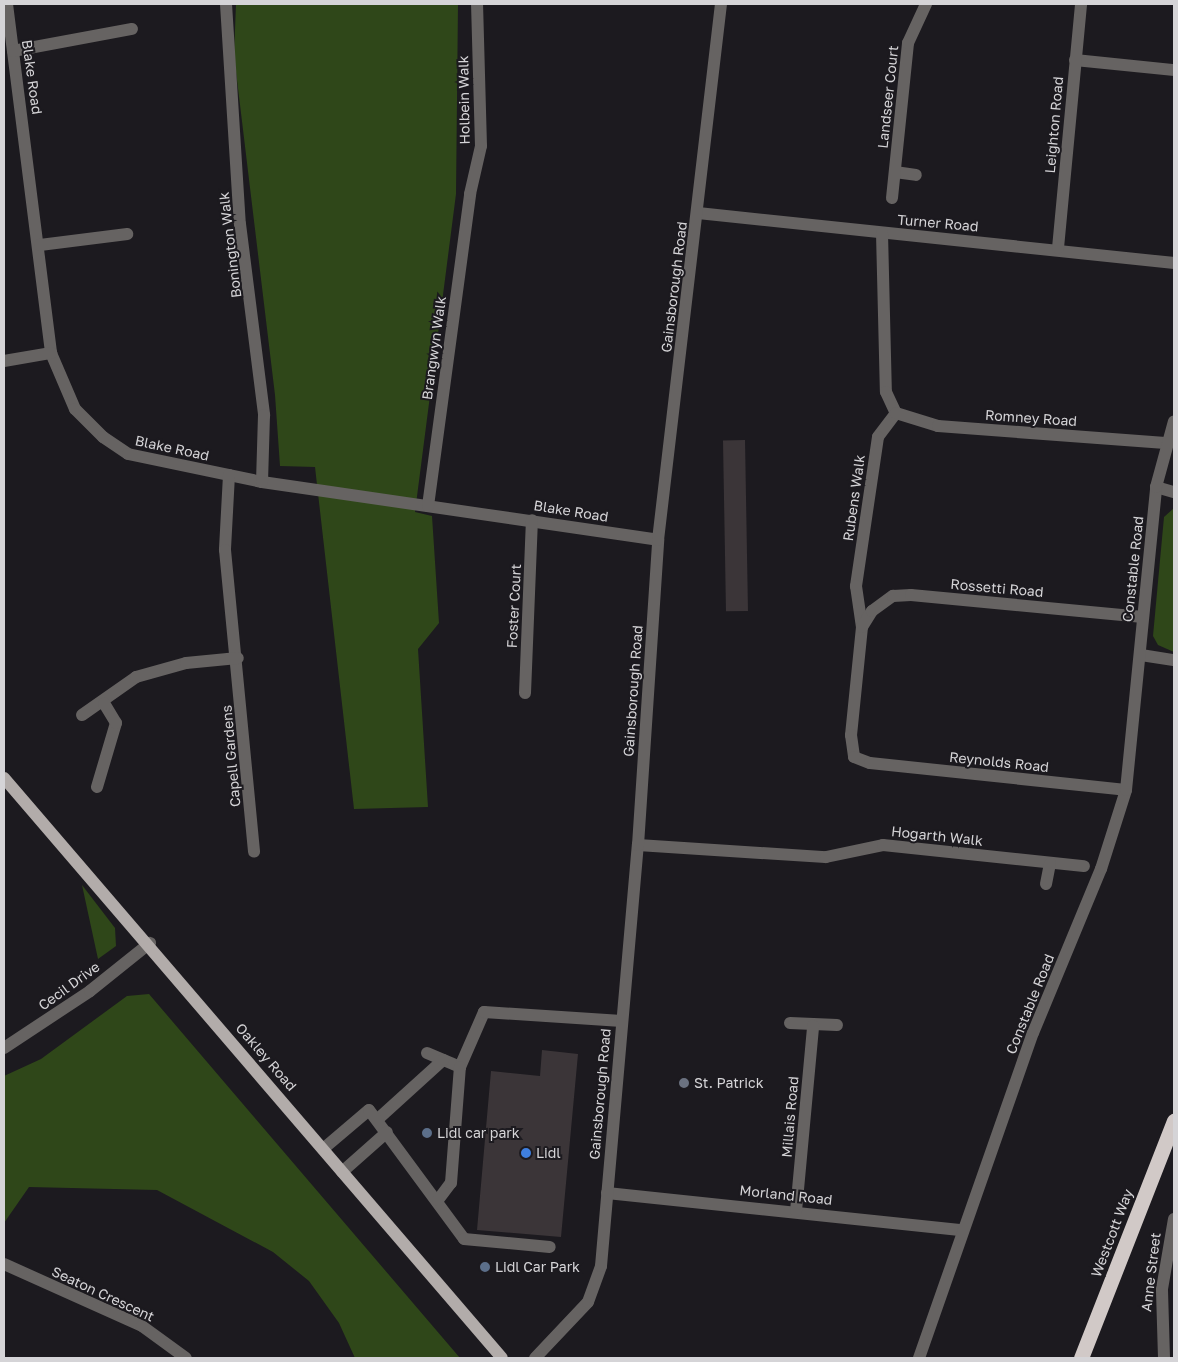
<!DOCTYPE html>
<style>
body{margin:0}
#map{position:relative;width:1178px;height:1362px;overflow:hidden;background:#1c1a1f;font-family:"Golos Text",sans-serif}
div>[style]{position:absolute}
.green>*{inset:0;background:#2f4719}
.building>*{inset:0;background:#3b3538;transform-origin:0 0}
.minor>*{height:12px;margin:-6px;padding:0 6px;transform-origin:6px;border-radius:6px;background:#666362}
.major>*{height:12px;margin:-6px;padding:0 6px;transform-origin:6px;border-radius:6px;background:#b2acaa}
.highway>*{height:15px;margin:-7.5px;padding:0 7.5px;transform-origin:7.5px;border-radius:7.5px;background:#d1c9c7}
.dots>*{width:14px;height:14px;translate:-50% -50%;box-sizing:border-box;border:2px solid #1c1a1f;border-radius:50%}
span{translate:-50% -50%;white-space:nowrap;text-align:center;line-height:1.15;-webkit-text-stroke:4px #1c1a1f;paint-order:stroke}
.street-label{font-size:14px;color:#d5d4d7}
.poi-label{font-size:14px;color:#d5d4d7}
.left{translate:0 -50%;text-align:left}
.frame{position:absolute;inset:0;border:5px solid #d5d4d7;pointer-events:none}
</style>
<div id="map">
<div class="green">
<div style="clip-path:polygon(236px 4px,458px 4px,456px 194px,415px 512px,432px 516px,439px 623px,418px 649px,428px 807px,354px 809px,315px 467px,280px 466px,275px 395px,234px 55px)"></div>
<div style="clip-path:polygon(1174px 508px,1174px 652px,1158px 645px,1153px 636px,1164px 517px)"></div>
<div style="clip-path:polygon(82px 885px,115px 928px,116px 946px,98px 959px)"></div>
<div style="clip-path:polygon(149px 994px,254px 1117px,460px 1358px,355px 1358px,339px 1323px,309px 1281px,273px 1252px,157px 1190px,29px 1187px,4px 1223px,4px 1076px,41px 1059px,127px 996px)"></div>
</div>
<div class="building">
<div style="left:745px;top:440px;width:171px;height:22px;rotate:89deg"></div>
<div style="clip-path:polygon(542px 1050px,578px 1054px,561px 1237px,477px 1230px,491px 1071px,540px 1076px)"></div>
</div>
<div class="minor">
<div style="left:7px;top:4px;width:352px;rotate:82.8deg"></div>
<div style="left:51px;top:353px;width:61px;rotate:66.8deg"></div>
<div style="left:75px;top:409px;width:40px;rotate:45deg"></div>
<div style="left:103px;top:437px;width:30px;rotate:34deg"></div>
<div style="left:128px;top:454px;width:137px;rotate:11.8deg"></div>
<div style="left:262px;top:482px;width:400px;rotate:8.3deg"></div>
<div style="left:226px;top:4px;width:220px;rotate:86.4deg"></div>
<div style="left:240px;top:224px;width:193px;rotate:82.8deg"></div>
<div style="left:264px;top:415px;width:67px;rotate:91.7deg"></div>
<div style="left:13px;top:51px;width:121px;rotate:-10.5deg"></div>
<div style="left:1075px;top:60px;width:100px;rotate:5.8deg"></div>
<div style="left:895px;top:172px;width:21px;rotate:8deg"></div>
<div style="left:892px;top:198px;width:156px;rotate:-84.1deg"></div>
<div style="left:908px;top:43px;width:43px;rotate:-65.2deg"></div>
<div style="left:698px;top:213px;width:479px;rotate:6deg"></div>
<div style="left:882px;top:233px;width:159px;rotate:88.6deg"></div>
<div style="left:886px;top:392px;width:23px;rotate:65deg"></div>
<div style="left:896px;top:413px;width:30px;rotate:127deg"></div>
<div style="left:878px;top:437px;width:151px;rotate:98.4deg"></div>
<div style="left:856px;top:586px;width:41px;rotate:81.7deg"></div>
<div style="left:862px;top:627px;width:109px;rotate:95.8deg"></div>
<div style="left:851px;top:735px;width:22px;rotate:82deg"></div>
<div style="left:854px;top:757px;width:17px;rotate:21deg"></div>
<div style="left:870px;top:763px;width:257px;rotate:6deg"></div>
<div style="left:40px;top:245px;width:88px;rotate:-7.2deg"></div>
<div style="left:1058px;top:248px;width:245px;rotate:-84.6deg"></div>
<div style="left:4px;top:361px;width:48px;rotate:-9.7deg"></div>
<div style="left:896px;top:413px;width:44px;rotate:17.2deg"></div>
<div style="left:938px;top:426px;width:228px;rotate:4.3deg"></div>
<div style="left:229px;top:475px;width:75px;rotate:93.1deg"></div>
<div style="left:225px;top:550px;width:303px;rotate:84.5deg"></div>
<div style="left:1156px;top:487px;width:19px;rotate:16deg"></div>
<div style="left:428px;top:506px;width:315px;rotate:-82.3deg"></div>
<div style="left:470px;top:194px;width:49px;rotate:-77.1deg"></div>
<div style="left:481px;top:146px;width:142px;rotate:-91.6deg"></div>
<div style="left:862px;top:627px;width:19px;rotate:-58deg"></div>
<div style="left:872px;top:611px;width:26px;rotate:-36deg"></div>
<div style="left:893px;top:596px;width:18px;rotate:-3deg"></div>
<div style="left:911px;top:595px;width:233px;rotate:5.4deg"></div>
<div style="left:1141px;top:655px;width:33px;rotate:9deg"></div>
<div style="left:525px;top:693px;width:173px;rotate:-87.7deg"></div>
<div style="left:82px;top:715px;width:66px;rotate:-35.1deg"></div>
<div style="left:136px;top:677px;width:52px;rotate:-15.6deg"></div>
<div style="left:186px;top:663px;width:52px;rotate:-5.5deg"></div>
<div style="left:97px;top:787px;width:67px;rotate:-73.5deg"></div>
<div style="left:116px;top:723px;width:23px;rotate:-121deg"></div>
<div style="left:638px;top:845px;width:188px;rotate:3.7deg"></div>
<div style="left:826px;top:857px;width:58px;rotate:-11.9deg"></div>
<div style="left:883px;top:845px;width:202px;rotate:6deg"></div>
<div style="left:1046px;top:884px;width:21px;rotate:-79deg"></div>
<div style="left:790px;top:1023px;width:47px;rotate:2.4deg"></div>
<div style="left:4px;top:1048px;width:103px;rotate:-33.5deg"></div>
<div style="left:90px;top:991px;width:77px;rotate:-38.7deg"></div>
<div style="left:427px;top:1053px;width:36px;rotate:23deg"></div>
<div style="left:460px;top:1067px;width:60px;rotate:-66.4deg"></div>
<div style="left:484px;top:1012px;width:138px;rotate:3.7deg"></div>
<div style="left:378px;top:1119px;width:88px;rotate:-42.2deg"></div>
<div style="left:323px;top:1149px;width:60px;rotate:-40.3deg"></div>
<div style="left:369px;top:1110px;width:160px;rotate:53.6deg"></div>
<div style="left:464px;top:1239px;width:86px;rotate:5.3deg"></div>
<div style="left:342px;top:1172px;width:60px;rotate:-41.6deg"></div>
<div style="left:607px;top:1193px;width:357px;rotate:6deg"></div>
<div style="left:438px;top:1200px;width:21px;rotate:-53deg"></div>
<div style="left:451px;top:1183px;width:116px;rotate:-85.6deg"></div>
<div style="left:796px;top:1211px;width:186px;rotate:-84.7deg"></div>
<div style="left:4px;top:1264px;width:151px;rotate:24.2deg"></div>
<div style="left:142px;top:1326px;width:54px;rotate:36deg"></div>
<div style="left:535px;top:1358px;width:77px;rotate:-46.6deg"></div>
<div style="left:588px;top:1302px;width:38px;rotate:-70deg"></div>
<div style="left:601px;top:1266px;width:423px;rotate:-85deg"></div>
<div style="left:638px;top:845px;width:306px;rotate:-86.2deg"></div>
<div style="left:658px;top:540px;width:540px;rotate:-83.3deg"></div>
<div style="left:919px;top:1358px;width:344px;rotate:-70.7deg"></div>
<div style="left:1033px;top:1033px;width:178px;rotate:-67.5deg"></div>
<div style="left:1101px;top:869px;width:83px;rotate:-72.4deg"></div>
<div style="left:1126px;top:790px;width:304px;rotate:-84.3deg"></div>
<div style="left:1156px;top:487px;width:68px;rotate:-74.7deg"></div>
<div style="left:1164px;top:1358px;width:69px;rotate:-91.7deg"></div>
<div style="left:1162px;top:1289px;width:71px;rotate:-80.3deg"></div>
</div>
<div class="major">
<div style="left:4px;top:778px;width:764px;rotate:49.35deg"></div>
</div>
<div class="highway">
<div style="left:1081px;top:1358px;width:255px;rotate:-68.6deg"></div>
</div>
<div class="dots">
<div style="left:684px;top:1083px;background:#6b7280"></div>
<div style="left:427px;top:1133px;background:#5c6f8a"></div>
<div style="left:526px;top:1153px;background:#3f7fe0"></div>
<div style="left:485px;top:1267px;background:#5c6f8a"></div>
</div>
<div class="street-label">
<span style="left:32px;top:77px;rotate:82deg">Blake Road</span>
<span style="left:888px;top:97px;rotate:-84deg">Landseer Court</span>
<span style="left:464px;top:100px;rotate:-91deg">Holbein Walk</span>
<span style="left:1054px;top:125px;rotate:-85deg">Leighton Road</span>
<span style="left:938px;top:223px;rotate:5deg">Turner Road</span>
<span style="left:230px;top:245px;rotate:-97deg">Bonington Walk</span>
<span style="left:674px;top:287px;rotate:-83deg">Gainsborough Road</span>
<span style="left:434px;top:348px;rotate:-82deg">Brangwyn Walk</span>
<span style="left:1031px;top:418px;rotate:4deg">Romney Road</span>
<span style="left:172px;top:448px;rotate:12deg">Blake Road</span>
<span style="left:854px;top:498px;rotate:-82deg">Rubens Walk</span>
<span style="left:571px;top:511px;rotate:9deg">Blake Road</span>
<span style="left:1133px;top:569px;rotate:-84deg">Constable Road</span>
<span style="left:997px;top:588px;rotate:5deg">Rossetti Road</span>
<span style="left:514px;top:606px;rotate:-87deg">Foster Court</span>
<span style="left:633px;top:691px;rotate:-86deg">Gainsborough Road</span>
<span style="left:231px;top:756px;rotate:-95deg">Capell Gardens</span>
<span style="left:999px;top:762px;rotate:6deg">Reynolds Road</span>
<span style="left:937px;top:836px;rotate:6deg">Hogarth Walk</span>
<span style="left:69px;top:986px;rotate:-36deg">Cecil Drive</span>
<span style="left:1030px;top:1004px;rotate:-68deg">Constable Road</span>
<span style="left:266px;top:1057px;rotate:49deg">Oakley Road</span>
<span style="left:600px;top:1094px;rotate:-85deg">Gainsborough Road</span>
<span style="left:790px;top:1117px;rotate:-85deg">Millais Road</span>
<span style="left:786px;top:1195px;rotate:6deg">Morland Road</span>
<span style="left:1112px;top:1233px;rotate:-69deg">Westcott Way</span>
<span style="left:1151px;top:1272px;rotate:-83deg">Anne Street</span>
<span style="left:103px;top:1294px;rotate:25deg">Seaton Crescent</span>
</div>
<div class="poi-label">
<span class="left" style="left:694px;top:1083px">St. Patrick</span>
<span class="left" style="left:437px;top:1133px">Lidl car park</span>
<span class="left" style="left:536px;top:1153px">Lidl</span>
<span class="left" style="left:495px;top:1267px">Lidl Car Park</span>
</div>
<div class="frame"></div>
</div>
